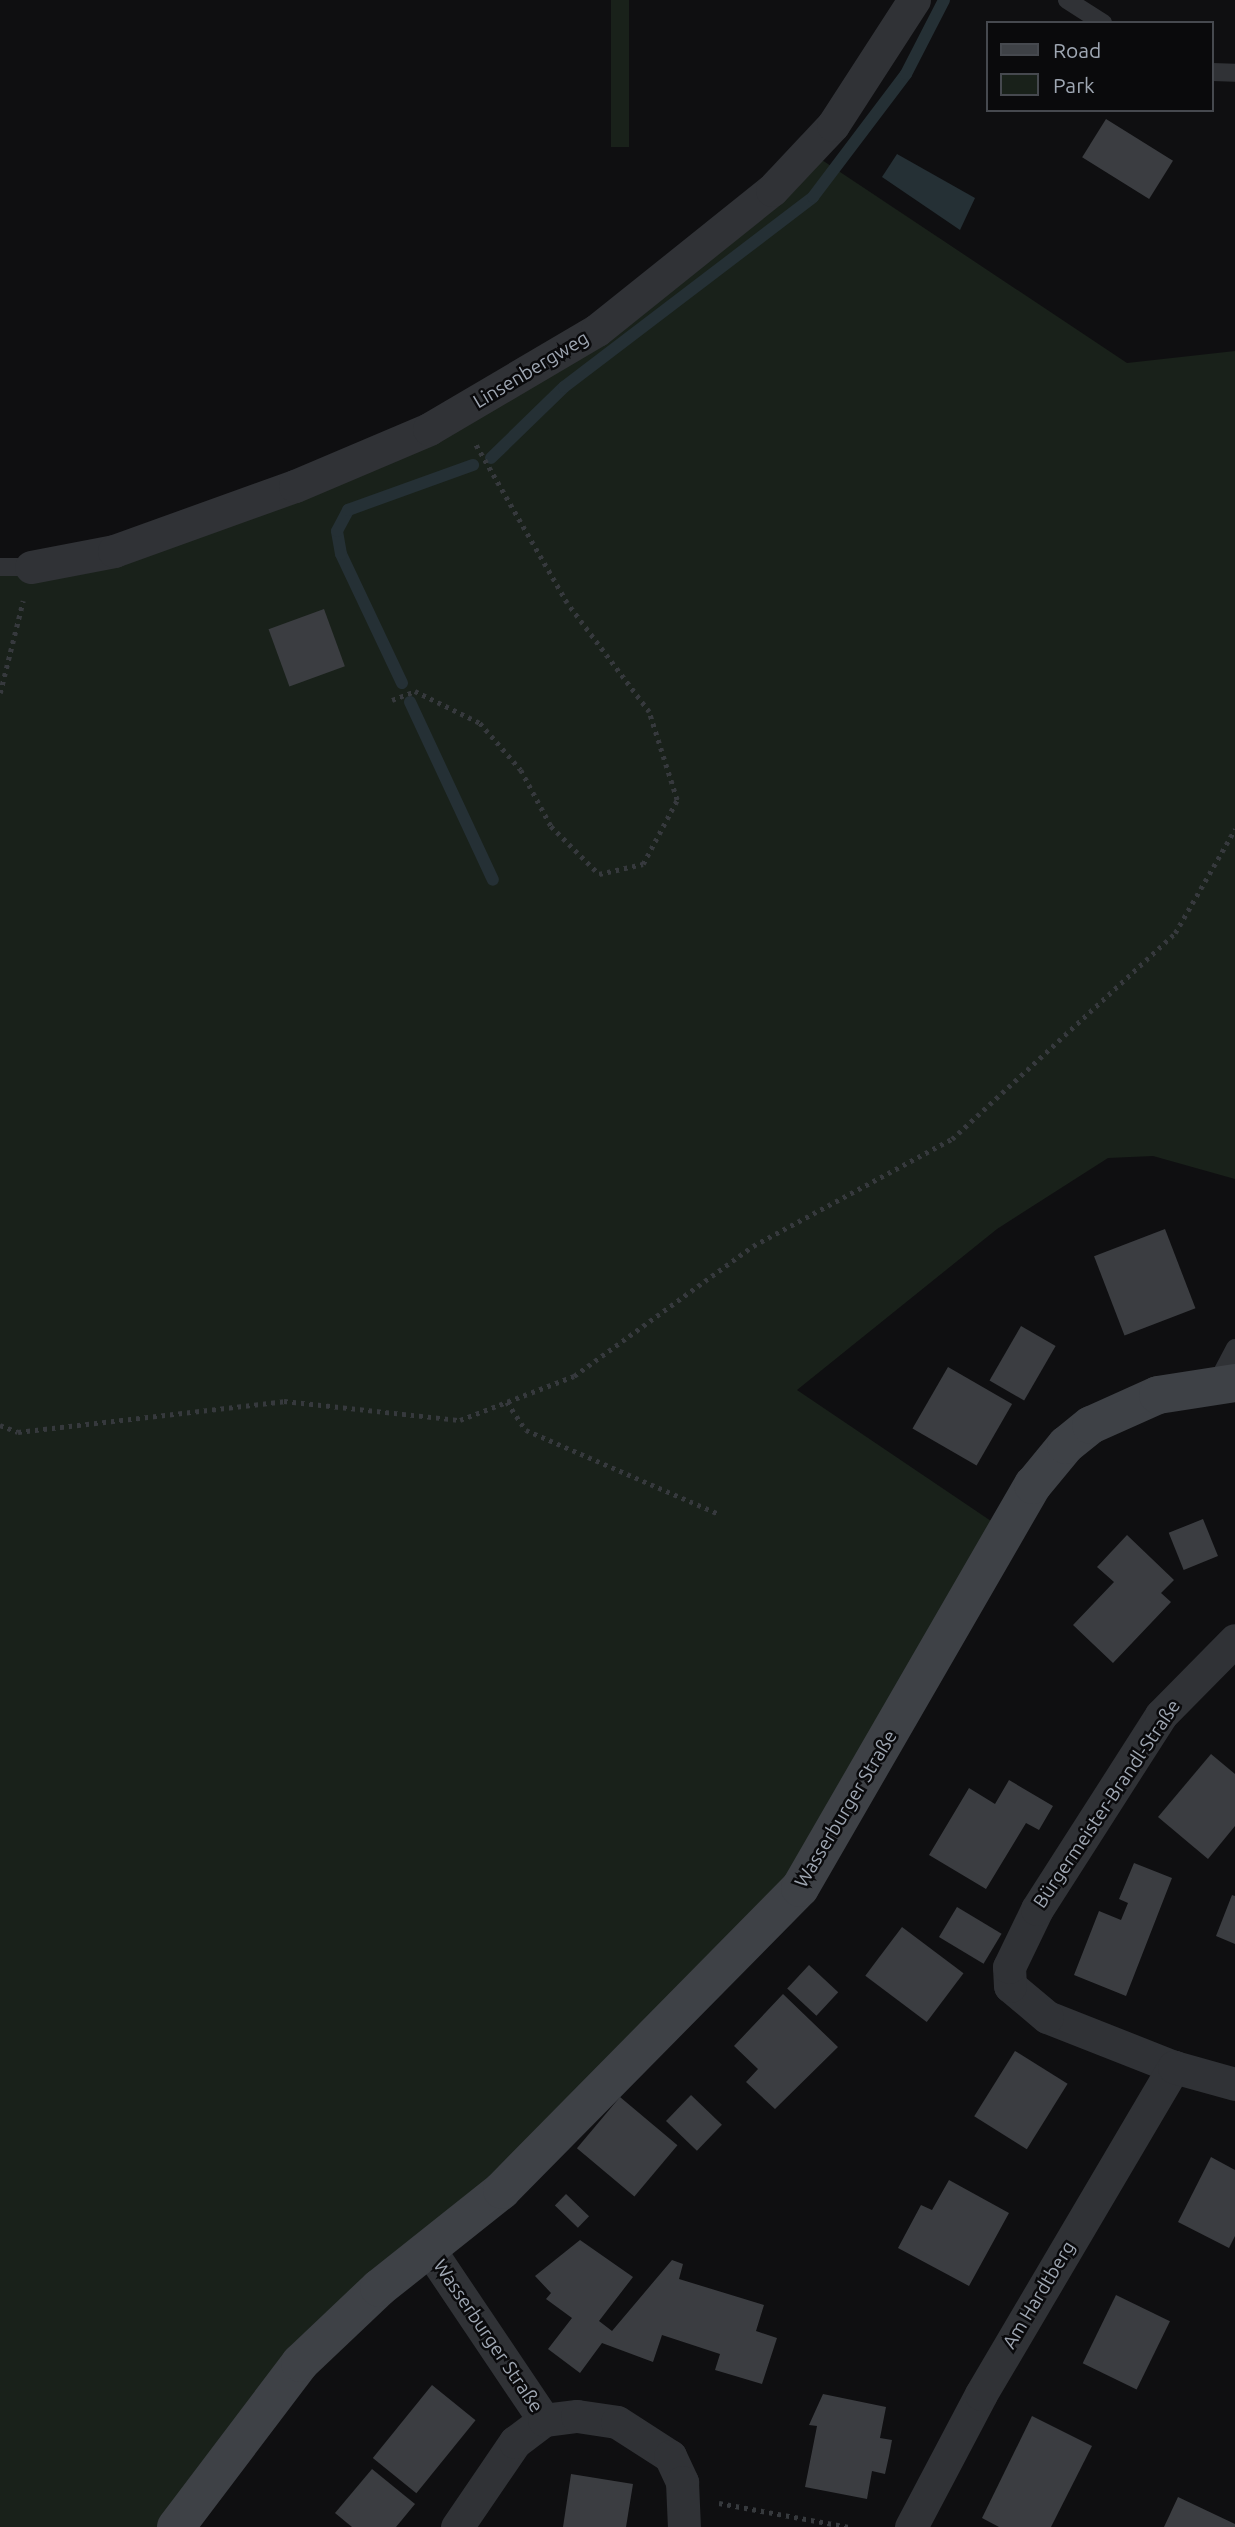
<!DOCTYPE html>
<meta charset="utf-8">
<style>
body{margin:0}
#map{position:relative;width:1235px;height:2527px;overflow:hidden;background:#0f0f11;font-family:Ubuntu,sans-serif}
div>[style]{position:absolute}
.green>*{inset:0;background:#19211a;transform-origin:0 0}
.water>*{inset:0;background:#253035}
.stream>*{height:12px;margin:-6px;padding:0 6px;transform-origin:6px;border-radius:6px;background:#253035}
.building>*{inset:0;background:#3b3d41;transform-origin:0 0}
.path>*{height:4.5px;margin-top:-2.25px;transform-origin:0;background:repeating-linear-gradient(90deg,#36393d 0 3.5px,transparent 0 8.5px)}
.service>*{height:18px;margin:-9px;padding:0 9px;transform-origin:9px;border-radius:9px;background:#303236}
.minor>*{height:33px;margin:-16.5px;padding:0 16.5px;transform-origin:16.5px;border-radius:16.5px;background:#303236}
.secondary>*{height:38px;margin:-19px;padding:0 19px;transform-origin:19px;border-radius:19px;background:#3e4146}
span{translate:-50% -50%;white-space:nowrap;text-align:center;line-height:1.15;-webkit-text-stroke:5px #0a0a0c;paint-order:stroke}
.street-label{font-size:19px;color:#9fa7b3}
.legend{position:absolute;left:986px;top:21px;width:228px;height:91px;box-sizing:border-box;background:#0a0a0c;border:2px solid #46494f;margin:0;padding:9px 12px;list-style:none;font-size:21px;color:#9fa7b3}
.legend li{display:flex;align-items:center;gap:14px;height:35px}
.legend b{width:35px;border:2px solid #46494f}
</style>
<div id="map">
<div class="green">
<div style="left:611px;top:0;width:18px;height:147px"></div>
<div style="clip-path:polygon(816px 156px,1127px 363px,1235px 351px,1235px 1179px,1153px 1156px,1108px 1158px,997px 1229px,797px 1390px,991px 1521px,791px 1872px,158px 2527px,0 2527px,0 575px,474px 419px)"></div>
</div>
<div class="water">
<div style="clip-path:polygon(897px 154px,975px 198px,960px 230px,882px 177px)"></div>
</div>
<div class="stream">
<div style="left:491px;top:458px;width:102px;rotate:-44.2deg"></div>
<div style="left:564px;top:387px;width:313px;rotate:-37.3deg"></div>
<div style="left:813px;top:197px;width:154px;rotate:-52.9deg"></div>
<div style="left:906px;top:74px;width:83px;rotate:-62.8deg"></div>
<div style="left:402px;top:683px;width:143px;rotate:-115.3deg"></div>
<div style="left:341px;top:554px;width:23px;rotate:-100deg"></div>
<div style="left:337px;top:531px;width:24px;rotate:-62deg"></div>
<div style="left:348px;top:510px;width:133px;rotate:-19.8deg"></div>
<div style="left:410px;top:702px;width:196px;rotate:65deg"></div>
</div>
<div class="building">
<div style="left:1106px;top:119px;width:79px;height:45px;rotate:32deg"></div>
<div style="left:324px;top:609px;width:61px;height:59px;rotate:70deg"></div>
<div style="left:1165px;top:1229px;width:85px;height:76px;rotate:69deg"></div>
<div style="left:1021px;top:1326px;width:40px;height:63px;rotate:30deg"></div>
<div style="left:948px;top:1367px;width:74px;height:71px;rotate:30deg"></div>
<div style="left:1203px;top:1519px;width:40px;height:37px;rotate:68deg"></div>
<div style="clip-path:polygon(1127px 1535px,1174px 1580px,1161px 1593px,1171px 1602px,1113px 1663px,1073px 1625px,1114px 1582px,1097px 1567px)"></div>
<div style="clip-path:polygon(1211px 1754px,1235px 1774px,1235px 1826px,1208px 1859px,1158px 1817px)"></div>
<div style="clip-path:polygon(1009px 1780px,1053px 1806px,1039px 1830px,1026px 1823px,986px 1889px,929px 1855px,969px 1788px,995px 1804px)"></div>
<div style="clip-path:polygon(1134px 1863px,1172px 1878px,1126px 1996px,1074px 1975px,1099px 1911px,1121px 1920px,1128px 1903px,1119px 1899px)"></div>
<div style="clip-path:polygon(1232px 1895px,1235px 1896px,1235px 1944px,1216px 1936px)"></div>
<div style="left:957px;top:1907px;width:52px;height:35px;rotate:31deg"></div>
<div style="left:902px;top:1927px;width:77px;height:61px;rotate:37deg"></div>
<div style="left:809px;top:1965px;width:40px;height:32px;rotate:43deg"></div>
<div style="clip-path:polygon(783px 1994px,838px 2047px,775px 2109px,746px 2082px,758px 2069px,734px 2046px)"></div>
<div style="left:1015px;top:2051px;width:62px;height:77px;rotate:32deg"></div>
<div style="left:691px;top:2095px;width:43px;height:36px;rotate:44deg"></div>
<div style="left:620px;top:2097px;width:75px;height:67px;rotate:40deg"></div>
<div style="clip-path:polygon(1211px 2157px,1235px 2170px,1235px 2236px,1229px 2248px,1178px 2222px)"></div>
<div style="clip-path:polygon(949px 2180px,1009px 2213px,969px 2286px,898px 2248px,921px 2205px,932px 2210px)"></div>
<div style="left:566px;top:2194px;width:32px;height:16px;rotate:44deg"></div>
<div style="clip-path:polygon(580px 2240px,633px 2277px,599px 2321px,612px 2331px,672px 2260px,683px 2264px,679px 2279px,764px 2305px,756px 2331px,777px 2338px,762px 2384px,715px 2370px,720px 2354px,662px 2335px,653px 2362px,602px 2343px,580px 2373px,548px 2349px,572px 2318px,546px 2299px,551px 2293px,535px 2276px)"></div>
<div style="left:1116px;top:2295px;width:60px;height:76px;rotate:26deg"></div>
<div style="left:432px;top:2385px;width:56px;height:94px;rotate:39deg"></div>
<div style="clip-path:polygon(823px 2394px,886px 2407px,880px 2438px,892px 2440px,889px 2456px,885px 2474px,872px 2471px,867px 2499px,805px 2487px,817px 2426px,809px 2425px)"></div>
<div style="clip-path:polygon(1032px 2416px,1092px 2446px,1051px 2527px,999px 2527px,982px 2518px)"></div>
<div style="clip-path:polygon(372px 2469px,415px 2504px,396px 2527px,352px 2527px,335px 2513px)"></div>
<div style="clip-path:polygon(571px 2474px,633px 2484px,626px 2527px,563px 2527px)"></div>
<div style="clip-path:polygon(1178px 2497px,1235px 2524px,1235px 2527px,1164px 2527px)"></div>
</div>
<div class="path">
<div style="left:0;top:693px;width:95px;rotate:-76deg"></div>
<div style="left:392px;top:700px;width:25px;rotate:-21deg"></div>
<div style="left:415px;top:691px;width:72px;rotate:26.2deg"></div>
<div style="left:480px;top:723px;width:62px;rotate:48.9deg"></div>
<div style="left:521px;top:770px;width:64px;rotate:61.8deg"></div>
<div style="left:551px;top:826px;width:68px;rotate:45deg"></div>
<div style="left:599px;top:874px;width:45px;rotate:-12.8deg"></div>
<div style="left:643px;top:864px;width:72px;rotate:-62deg"></div>
<div style="left:677px;top:800px;width:92px;rotate:-107.7deg"></div>
<div style="left:649px;top:712px;width:136px;rotate:-127deg"></div>
<div style="left:567px;top:603px;width:186px;rotate:-120deg"></div>
<div style="left:507px;top:1402px;width:34px;rotate:56deg"></div>
<div style="left:526px;top:1430px;width:210px;rotate:23.5deg"></div>
<div style="left:0;top:1425px;width:19px;rotate:21deg"></div>
<div style="left:18px;top:1432px;width:268px;rotate:-6.6deg"></div>
<div style="left:284px;top:1401px;width:177px;rotate:6.2deg"></div>
<div style="left:460px;top:1420px;width:122px;rotate:-21.1deg"></div>
<div style="left:574px;top:1376px;width:221px;rotate:-36deg"></div>
<div style="left:753px;top:1246px;width:226px;rotate:-28.3deg"></div>
<div style="left:952px;top:1139px;width:304px;rotate:-42.7deg"></div>
<div style="left:1175px;top:933px;width:120px;rotate:-60deg"></div>
<div style="left:719px;top:2503px;width:132px;rotate:10.5deg"></div>
</div>
<div class="service">
<div style="left:1067px;top:0;width:43px;rotate:32.6deg"></div>
<div style="left:1212px;top:72px;width:23px;rotate:2deg"></div>
<div style="left:0;top:567px;width:31px"></div>
<div style="left:1215px;top:1386px;width:43px;rotate:-62.2deg"></div>
</div>
<div class="minor">
<div style="left:31px;top:567px;width:85px;rotate:-10.9deg"></div>
<div style="left:114px;top:551px;width:192px;rotate:-19.8deg"></div>
<div style="left:295px;top:486px;width:146px;rotate:-23deg"></div>
<div style="left:429px;top:429px;width:195px;rotate:-30.5deg"></div>
<div style="left:597px;top:330px;width:224px;rotate:-38.7deg"></div>
<div style="left:772px;top:190px;width:89px;rotate:-46.8deg"></div>
<div style="left:833px;top:125px;width:149px;rotate:-57.1deg"></div>
<div style="left:1174px;top:2067px;width:136px;rotate:-158.5deg"></div>
<div style="left:1047px;top:2017px;width:48px;rotate:-140deg"></div>
<div style="left:1010px;top:1986px;width:19px;rotate:-93deg"></div>
<div style="left:1009px;top:1967px;width:64px;rotate:-64.2deg"></div>
<div style="left:1037px;top:1909px;width:230px;rotate:-57.4deg"></div>
<div style="left:1161px;top:1715px;width:105px;rotate:-45.4deg"></div>
<div style="left:431px;top:2252px;width:202px;rotate:56.1deg"></div>
<div style="left:457px;top:2527px;width:103px;rotate:-55.7deg"></div>
<div style="left:515px;top:2442px;width:36px;rotate:-37deg"></div>
<div style="left:544px;top:2420px;width:33px;rotate:-7deg"></div>
<div style="left:577px;top:2416px;width:40px;rotate:8.5deg"></div>
<div style="left:617px;top:2422px;width:63px;rotate:32.7deg"></div>
<div style="left:670px;top:2456px;width:29px;rotate:65deg"></div>
<div style="left:682px;top:2482px;width:45px;rotate:87.5deg"></div>
<div style="left:911px;top:2527px;width:150px;rotate:-62.2deg"></div>
<div style="left:981px;top:2394px;width:380px;rotate:-59.5deg"></div>
<div style="left:1174px;top:2067px;width:63px;rotate:15.6deg"></div>
</div>
<div class="secondary">
<div style="left:176px;top:2527px;width:206px;rotate:-52.9deg"></div>
<div style="left:300px;top:2363px;width:109px;rotate:-43.5deg"></div>
<div style="left:379px;top:2288px;width:157px;rotate:-38.5deg"></div>
<div style="left:502px;top:2190px;width:424px;rotate:-45.4deg"></div>
<div style="left:800px;top:1888px;width:466px;rotate:-60deg"></div>
<div style="left:1033px;top:1485px;width:52px;rotate:-50.5deg"></div>
<div style="left:1066px;top:1445px;width:32px;rotate:-39deg"></div>
<div style="left:1091px;top:1425px;width:73px;rotate:-24.1deg"></div>
<div style="left:1158px;top:1395px;width:78px;rotate:-8.9deg"></div>
</div>
<div class="street-label">
<span style="left:531px;top:370px;rotate:-31deg">Linsenbergweg</span>
<span style="left:1107px;top:1804px;rotate:-56deg">Bürgermeister-Brandl-Straße</span>
<span style="left:846px;top:1809px;rotate:-59deg">Wasserburger Straße</span>
<span style="left:1039px;top:2295px;rotate:-59deg">Am Hardtberg</span>
<span style="left:488px;top:2336px;rotate:56deg">Wasserburger Straße</span>
</div>
<ul class="legend">
<li><b style="height:9px;background:#3e4146"></b>Road</li>
<li><b style="height:19px;background:#19211a"></b>Park</li>
</ul>
</div>
